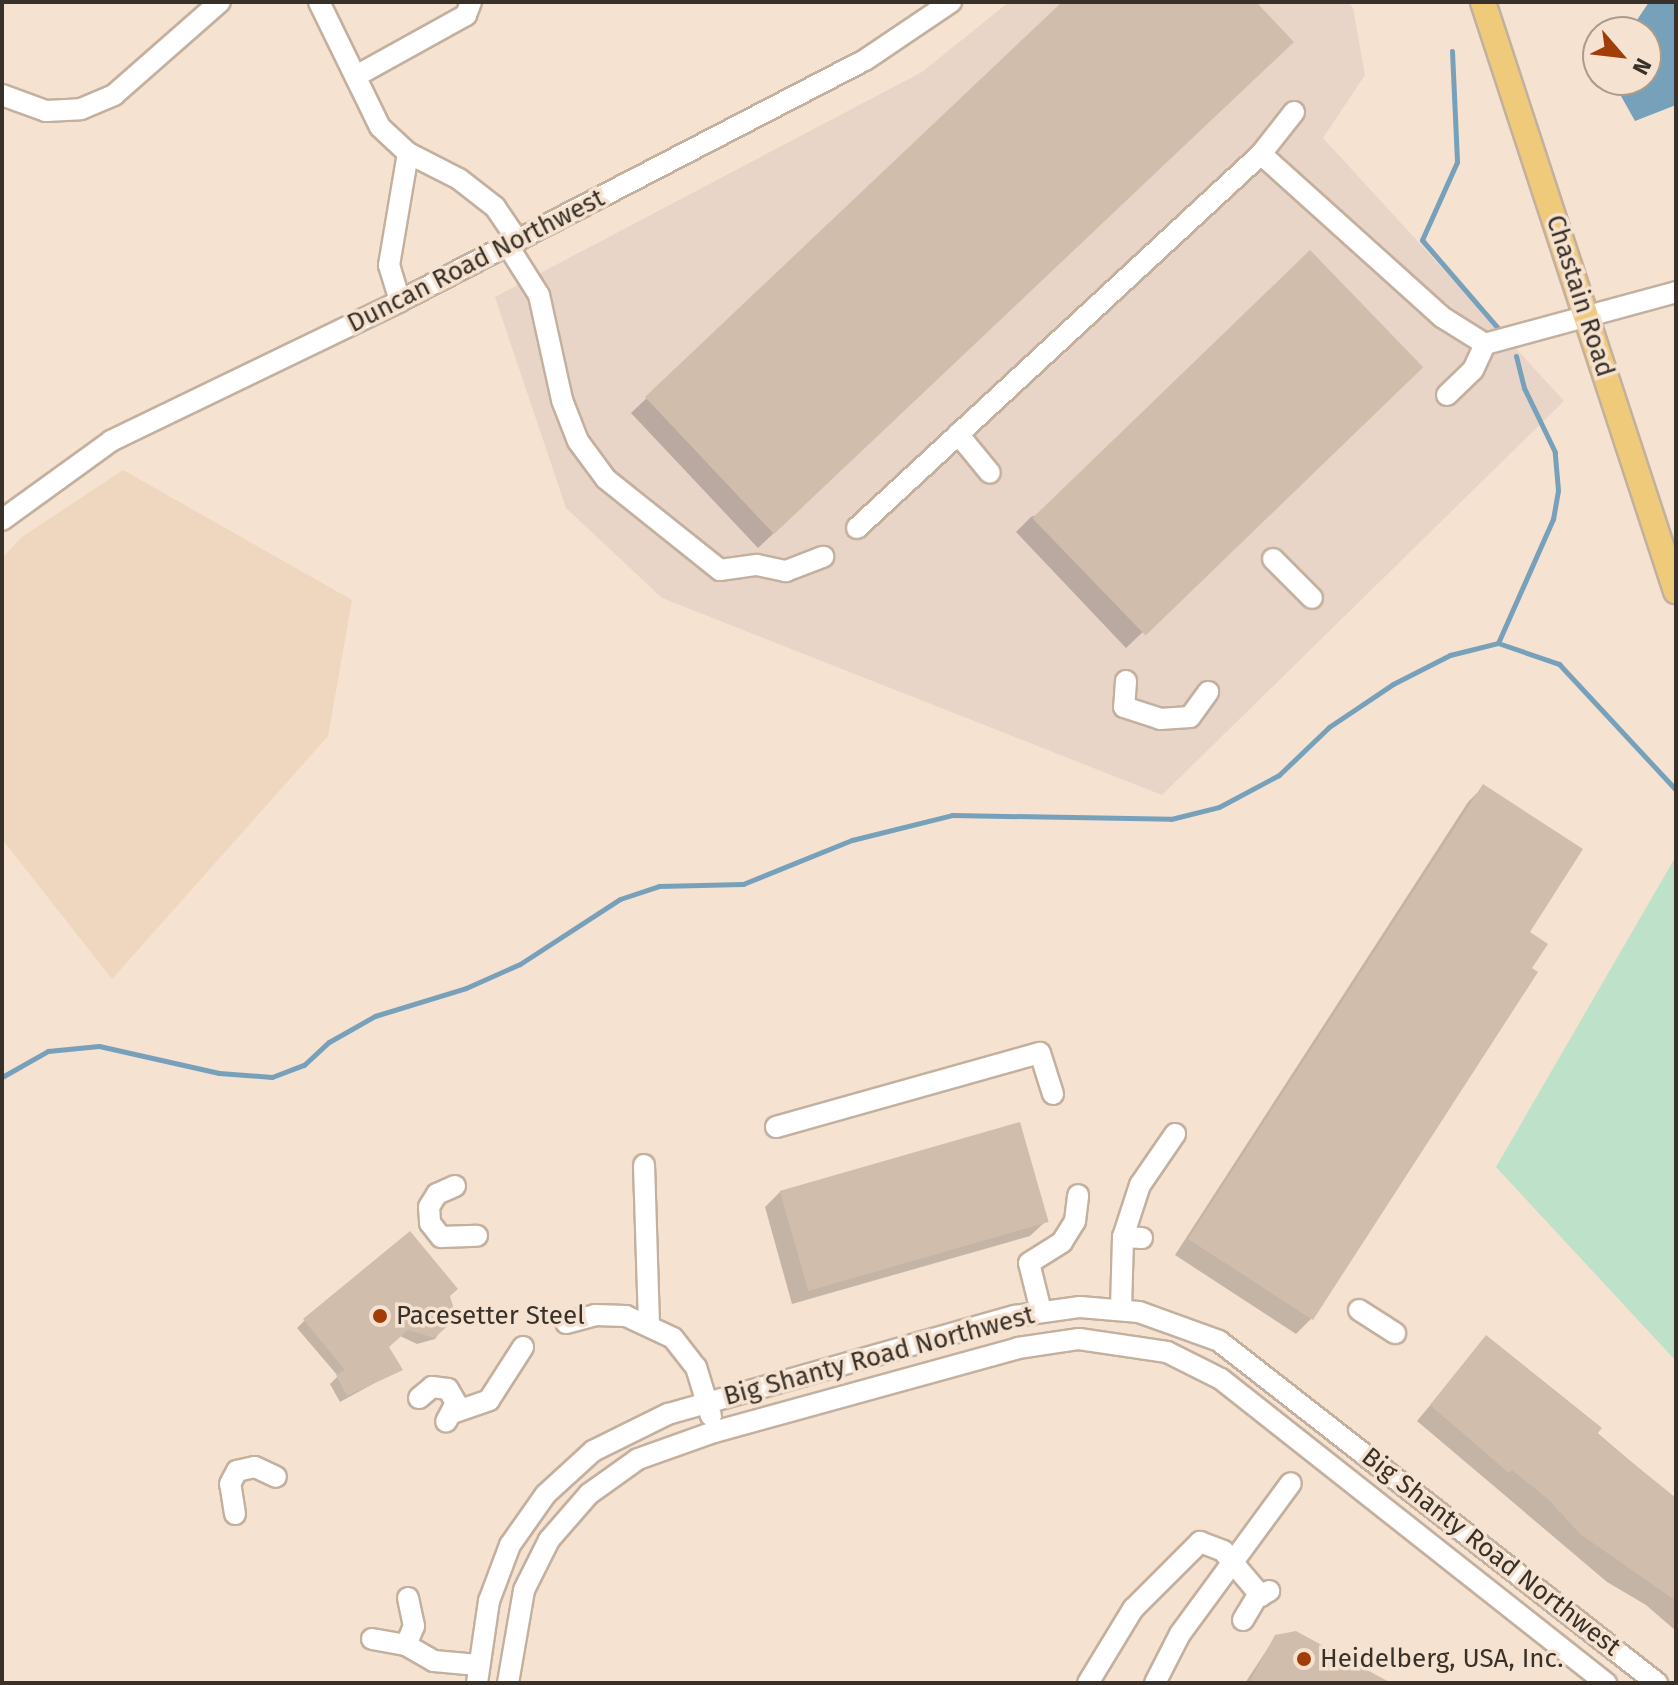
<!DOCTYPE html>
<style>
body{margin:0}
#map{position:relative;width:1678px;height:1685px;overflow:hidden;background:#f6e2d0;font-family:"Fira Sans",sans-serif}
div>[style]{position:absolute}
.commercial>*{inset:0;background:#e9d4c8}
.built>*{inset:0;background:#efd6be}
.green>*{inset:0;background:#bee1ca}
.water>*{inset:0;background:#77a1bb}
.shadow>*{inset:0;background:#0003}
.stream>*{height:5px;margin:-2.5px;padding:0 2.5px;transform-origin:2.5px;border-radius:2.5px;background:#77a1bb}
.building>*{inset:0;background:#d0bdab;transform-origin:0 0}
.roads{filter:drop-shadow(2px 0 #c3b09f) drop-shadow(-2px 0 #c3b09f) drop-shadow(0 2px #c3b09f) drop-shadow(0 -2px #c3b09f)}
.minor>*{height:20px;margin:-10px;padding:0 10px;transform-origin:10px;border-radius:10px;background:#fff}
.major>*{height:24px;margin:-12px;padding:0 12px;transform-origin:12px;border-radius:12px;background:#f0ca7b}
.dots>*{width:22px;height:22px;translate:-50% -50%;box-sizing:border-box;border:4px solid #f6e2d0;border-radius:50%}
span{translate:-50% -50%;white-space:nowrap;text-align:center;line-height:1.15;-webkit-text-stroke:7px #f6e2d0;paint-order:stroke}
.street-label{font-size:26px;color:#383129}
.poi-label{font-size:26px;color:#383129}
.left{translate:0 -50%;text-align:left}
.frame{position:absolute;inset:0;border:4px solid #383129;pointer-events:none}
.north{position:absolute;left:1582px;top:16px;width:80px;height:80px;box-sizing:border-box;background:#f6e2d0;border:2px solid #aa9b8d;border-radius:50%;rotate:118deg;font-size:22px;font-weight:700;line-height:32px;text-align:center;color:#383129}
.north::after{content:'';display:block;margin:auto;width:28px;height:36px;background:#a13d06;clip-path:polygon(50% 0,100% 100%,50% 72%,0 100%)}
</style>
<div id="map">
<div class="commercial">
<div style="clip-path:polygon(1009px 2px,1348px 2px,1353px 8px,1365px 75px,1323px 138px,1564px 401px,1162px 795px,662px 598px,566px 508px,495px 297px,922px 72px)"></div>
</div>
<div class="built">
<div style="clip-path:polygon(123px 470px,352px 600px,328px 736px,112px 979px,2px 839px,2px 558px,22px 537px)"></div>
</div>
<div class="green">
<div style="clip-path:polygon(1676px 856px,1676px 1361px,1496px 1167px)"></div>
</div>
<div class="water">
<div style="clip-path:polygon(1649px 2px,1676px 2px,1676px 105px,1635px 121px,1612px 80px,1646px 80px,1646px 32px,1629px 32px)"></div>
</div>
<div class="shadow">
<div style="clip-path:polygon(1065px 2px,1254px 2px,1276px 57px,758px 548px,631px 413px)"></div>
<div style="clip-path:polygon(1404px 383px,1126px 648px,1016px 532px,1031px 517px)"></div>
<div style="clip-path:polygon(1483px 787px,1527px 932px,1311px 1319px,1296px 1334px,1175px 1255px,1468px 802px)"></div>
<div style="clip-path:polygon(780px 1192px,1046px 1221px,1030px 1236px,792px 1304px,765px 1207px)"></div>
<div style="clip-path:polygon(448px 1297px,453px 1313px,435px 1339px,417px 1344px,400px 1336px,387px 1347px,400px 1369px,340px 1402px,330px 1384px,338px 1376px,297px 1328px,304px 1321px)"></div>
<div style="clip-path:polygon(1486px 1338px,1676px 1500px,1676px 1631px,1646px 1605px,1607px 1582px,1417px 1421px)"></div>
<div style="clip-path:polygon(1276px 1636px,1387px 1683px,1245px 1683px)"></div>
</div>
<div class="stream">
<div style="left:1452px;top:51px;width:111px;rotate:87.4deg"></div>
<div style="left:1457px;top:162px;width:85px;rotate:114.2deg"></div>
<div style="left:1422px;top:240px;width:116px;rotate:49.2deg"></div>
<div style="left:1498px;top:643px;width:136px;rotate:-66.1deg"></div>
<div style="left:1553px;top:519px;width:29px;rotate:-80deg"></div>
<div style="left:1558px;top:490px;width:38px;rotate:-95deg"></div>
<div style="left:1555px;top:452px;width:71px;rotate:-115.8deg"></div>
<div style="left:1524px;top:388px;width:33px;rotate:-104deg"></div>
<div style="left:2px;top:1077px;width:53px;rotate:-29.5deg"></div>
<div style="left:48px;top:1051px;width:51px;rotate:-5.6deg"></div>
<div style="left:99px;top:1046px;width:123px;rotate:12.7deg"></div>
<div style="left:219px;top:1073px;width:53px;rotate:4.3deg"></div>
<div style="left:272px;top:1077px;width:34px;rotate:-21deg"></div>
<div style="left:304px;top:1065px;width:34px;rotate:-43deg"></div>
<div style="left:329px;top:1042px;width:53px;rotate:-29.5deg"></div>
<div style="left:375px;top:1016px;width:95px;rotate:-17.1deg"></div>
<div style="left:466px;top:988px;width:59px;rotate:-24deg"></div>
<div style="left:520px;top:964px;width:119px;rotate:-33deg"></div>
<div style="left:620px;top:899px;width:41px;rotate:-18.4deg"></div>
<div style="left:659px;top:886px;width:84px;rotate:-1.4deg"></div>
<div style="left:743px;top:884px;width:118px;rotate:-22deg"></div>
<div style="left:852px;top:840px;width:103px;rotate:-14deg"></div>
<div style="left:952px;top:815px;width:219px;rotate:1deg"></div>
<div style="left:1171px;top:819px;width:49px;rotate:-14deg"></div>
<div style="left:1219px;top:807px;width:68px;rotate:-28.1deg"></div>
<div style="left:1279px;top:775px;width:69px;rotate:-43.8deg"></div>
<div style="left:1329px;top:727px;width:77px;rotate:-33.9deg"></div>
<div style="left:1393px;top:684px;width:64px;rotate:-27deg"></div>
<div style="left:1450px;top:655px;width:49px;rotate:-14deg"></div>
<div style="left:1498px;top:643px;width:65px;rotate:19deg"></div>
<div style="left:1559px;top:664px;width:172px;rotate:47.1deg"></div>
</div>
<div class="building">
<div style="clip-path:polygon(1062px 2px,1256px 2px,1294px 42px,774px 534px,645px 397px)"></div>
<div style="left:1310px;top:250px;width:163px;height:386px;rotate:46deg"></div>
<div style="clip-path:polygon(1483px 784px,1583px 849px,1530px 932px,1548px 944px,1532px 968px,1538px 972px,1313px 1320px,1188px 1239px)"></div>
<div style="left:1020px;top:1122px;width:104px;height:250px;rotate:74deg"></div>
<div style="clip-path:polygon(410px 1231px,458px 1289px,450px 1296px,455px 1313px,451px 1323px,434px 1338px,408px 1330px,389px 1347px,403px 1370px,347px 1396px,336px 1375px,345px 1370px,303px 1319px)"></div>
<div style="clip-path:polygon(1486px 1335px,1602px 1428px,1597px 1434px,1676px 1498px,1676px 1601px,1580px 1534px,1548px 1499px,1512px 1470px,1509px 1473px,1430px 1405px)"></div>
<div style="clip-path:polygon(1296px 1631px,1391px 1683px,1249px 1683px,1275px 1635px)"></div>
</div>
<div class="roads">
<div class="minor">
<div style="left:319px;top:2px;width:139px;rotate:64deg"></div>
<div style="left:380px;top:127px;width:38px;rotate:43deg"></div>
<div style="left:408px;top:153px;width:114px;rotate:99.6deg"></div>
<div style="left:389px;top:265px;width:38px;rotate:73deg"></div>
<div style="left:356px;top:76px;width:126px;rotate:-29deg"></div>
<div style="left:466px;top:15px;width:14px;rotate:-69deg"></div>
<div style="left:2px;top:95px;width:47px;rotate:20deg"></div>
<div style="left:46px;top:111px;width:35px;rotate:-3deg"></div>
<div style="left:81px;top:109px;width:36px;rotate:-23deg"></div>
<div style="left:114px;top:95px;width:141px;rotate:-41.3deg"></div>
<div style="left:1294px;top:112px;width:53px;rotate:128.2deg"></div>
<div style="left:1261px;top:154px;width:244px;rotate:42deg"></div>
<div style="left:1442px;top:317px;width:51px;rotate:32.1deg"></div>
<div style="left:408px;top:153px;width:57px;rotate:27deg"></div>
<div style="left:459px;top:179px;width:46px;rotate:37.9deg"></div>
<div style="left:495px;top:207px;width:41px;rotate:55.9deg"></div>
<div style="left:508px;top:246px;width:58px;rotate:57.7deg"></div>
<div style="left:539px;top:295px;width:107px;rotate:77.6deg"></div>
<div style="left:562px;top:400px;width:44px;rotate:68.7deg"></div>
<div style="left:578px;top:441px;width:47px;rotate:53.6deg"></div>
<div style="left:606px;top:479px;width:146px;rotate:38.6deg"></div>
<div style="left:720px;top:570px;width:37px;rotate:-8deg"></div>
<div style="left:757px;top:565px;width:30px;rotate:12deg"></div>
<div style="left:786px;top:571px;width:40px;rotate:-21deg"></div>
<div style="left:1447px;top:395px;width:36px;rotate:-44deg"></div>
<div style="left:1473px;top:370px;width:29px;rotate:-65deg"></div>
<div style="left:1485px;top:344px;width:198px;rotate:-15.2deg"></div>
<div style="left:958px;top:434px;width:50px;rotate:50.6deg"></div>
<div style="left:2px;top:520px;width:135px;rotate:-35.9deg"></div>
<div style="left:111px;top:441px;width:321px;rotate:-25.8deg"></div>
<div style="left:400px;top:301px;width:524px;rotate:-27.4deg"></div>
<div style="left:865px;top:60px;width:104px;rotate:-34deg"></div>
<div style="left:857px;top:528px;width:551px;rotate:-42.79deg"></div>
<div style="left:1273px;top:559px;width:55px;rotate:45deg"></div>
<div style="left:1126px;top:681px;width:26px;rotate:94deg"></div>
<div style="left:1124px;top:707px;width:38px;rotate:18deg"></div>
<div style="left:1160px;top:719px;width:30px;rotate:-4deg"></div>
<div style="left:1190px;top:717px;width:31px;rotate:-54deg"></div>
<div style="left:776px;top:1127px;width:274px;rotate:-15.7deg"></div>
<div style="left:1040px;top:1053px;width:43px;rotate:72.4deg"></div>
<div style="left:644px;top:1165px;width:159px;rotate:88.2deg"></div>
<div style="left:455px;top:1186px;width:20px;rotate:156deg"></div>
<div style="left:437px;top:1194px;width:15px;rotate:122deg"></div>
<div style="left:429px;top:1207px;width:16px;rotate:86deg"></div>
<div style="left:430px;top:1223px;width:18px;rotate:52deg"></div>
<div style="left:441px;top:1237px;width:36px;rotate:-2deg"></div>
<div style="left:1123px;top:1237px;width:55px;rotate:-71.9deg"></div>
<div style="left:1140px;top:1185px;width:62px;rotate:-55.5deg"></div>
<div style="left:1121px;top:1309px;width:72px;rotate:-88.4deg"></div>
<div style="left:1123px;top:1237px;width:19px;rotate:3deg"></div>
<div style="left:1359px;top:1310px;width:43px;rotate:32.6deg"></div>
<div style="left:1041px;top:1311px;width:49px;rotate:-104deg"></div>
<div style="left:1029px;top:1263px;width:39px;rotate:-32deg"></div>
<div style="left:1062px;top:1242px;width:25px;rotate:-58deg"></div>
<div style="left:1075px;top:1221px;width:26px;rotate:-83deg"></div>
<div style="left:566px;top:1323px;width:30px;rotate:-15deg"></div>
<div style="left:595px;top:1315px;width:31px;rotate:2deg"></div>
<div style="left:626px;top:1316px;width:52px;rotate:25.1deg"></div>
<div style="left:673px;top:1338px;width:37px;rotate:52deg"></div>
<div style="left:696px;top:1367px;width:51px;rotate:73deg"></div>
<div style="left:419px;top:1398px;width:17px;rotate:-40deg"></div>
<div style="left:432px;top:1387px;width:16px;rotate:7deg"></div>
<div style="left:448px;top:1389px;width:16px;rotate:60deg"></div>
<div style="left:456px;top:1403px;width:21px;rotate:118deg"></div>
<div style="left:455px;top:1412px;width:36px;rotate:-19deg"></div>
<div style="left:489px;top:1400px;width:63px;rotate:-57.3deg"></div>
<div style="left:235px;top:1514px;width:30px;rotate:-99deg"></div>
<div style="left:230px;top:1484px;width:15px;rotate:-62deg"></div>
<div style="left:237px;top:1471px;width:18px;rotate:-13deg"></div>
<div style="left:255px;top:1467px;width:23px;rotate:25deg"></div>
<div style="left:408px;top:1598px;width:29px;rotate:78deg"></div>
<div style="left:414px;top:1626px;width:21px;rotate:113deg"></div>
<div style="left:406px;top:1645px;width:32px;rotate:30deg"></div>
<div style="left:434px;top:1661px;width:44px;rotate:5.2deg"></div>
<div style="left:1243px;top:1620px;width:26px;rotate:-59deg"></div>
<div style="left:1256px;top:1598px;width:15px;rotate:-28deg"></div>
<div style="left:372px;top:1639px;width:35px;rotate:10deg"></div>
<div style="left:477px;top:1683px;width:83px;rotate:-81.7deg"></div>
<div style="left:489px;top:1601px;width:60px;rotate:-69.4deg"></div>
<div style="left:510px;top:1545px;width:62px;rotate:-54.8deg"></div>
<div style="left:546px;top:1494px;width:64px;rotate:-42.5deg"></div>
<div style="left:593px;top:1451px;width:84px;rotate:-26.3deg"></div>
<div style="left:668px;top:1414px;width:361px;rotate:-15.8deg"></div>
<div style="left:1015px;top:1316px;width:66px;rotate:-7.9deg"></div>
<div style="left:1080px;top:1307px;width:59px;rotate:4.8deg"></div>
<div style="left:1139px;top:1312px;width:85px;rotate:19.9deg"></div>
<div style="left:1219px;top:1341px;width:556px;rotate:37.98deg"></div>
<div style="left:508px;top:1683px;width:94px;rotate:-80.2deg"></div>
<div style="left:524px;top:1590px;width:56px;rotate:-63.4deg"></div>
<div style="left:549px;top:1540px;width:61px;rotate:-49deg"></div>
<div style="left:589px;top:1494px;width:60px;rotate:-35.5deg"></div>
<div style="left:638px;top:1459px;width:81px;rotate:-19.6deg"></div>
<div style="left:714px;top:1432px;width:315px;rotate:-15.4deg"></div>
<div style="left:1018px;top:1348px;width:62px;rotate:-8.4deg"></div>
<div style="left:1079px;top:1339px;width:89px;rotate:8.4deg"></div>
<div style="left:1167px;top:1352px;width:60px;rotate:26.6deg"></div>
<div style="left:1221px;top:1379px;width:491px;rotate:38.3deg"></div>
<div style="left:1088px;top:1683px;width:87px;rotate:-58.7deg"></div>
<div style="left:1133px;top:1609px;width:95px;rotate:-45deg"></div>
<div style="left:1200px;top:1542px;width:25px;rotate:21deg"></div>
<div style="left:1223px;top:1551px;width:59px;rotate:49.8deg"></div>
<div style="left:1155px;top:1683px;width:55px;rotate:-63deg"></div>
<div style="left:1180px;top:1634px;width:187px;rotate:-53.7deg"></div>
</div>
<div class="major">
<div style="left:1483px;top:2px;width:620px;rotate:71.86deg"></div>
</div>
</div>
<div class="dots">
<div style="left:380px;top:1316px;background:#a13d06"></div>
<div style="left:1304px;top:1659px;background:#a13d06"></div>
</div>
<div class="street-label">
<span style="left:476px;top:261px;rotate:-27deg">Duncan Road Northwest</span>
<span style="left:1580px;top:296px;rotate:72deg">Chastain Road</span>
<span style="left:879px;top:1356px;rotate:-15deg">Big Shanty Road Northwest</span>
<span style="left:1491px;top:1552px;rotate:38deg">Big Shanty Road Northwest</span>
</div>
<div class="poi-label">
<span class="left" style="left:396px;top:1316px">Pacesetter Steel</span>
<span class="left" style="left:1320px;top:1659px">Heidelberg, USA, Inc.</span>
</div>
<div class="frame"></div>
<div class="north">N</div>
</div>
